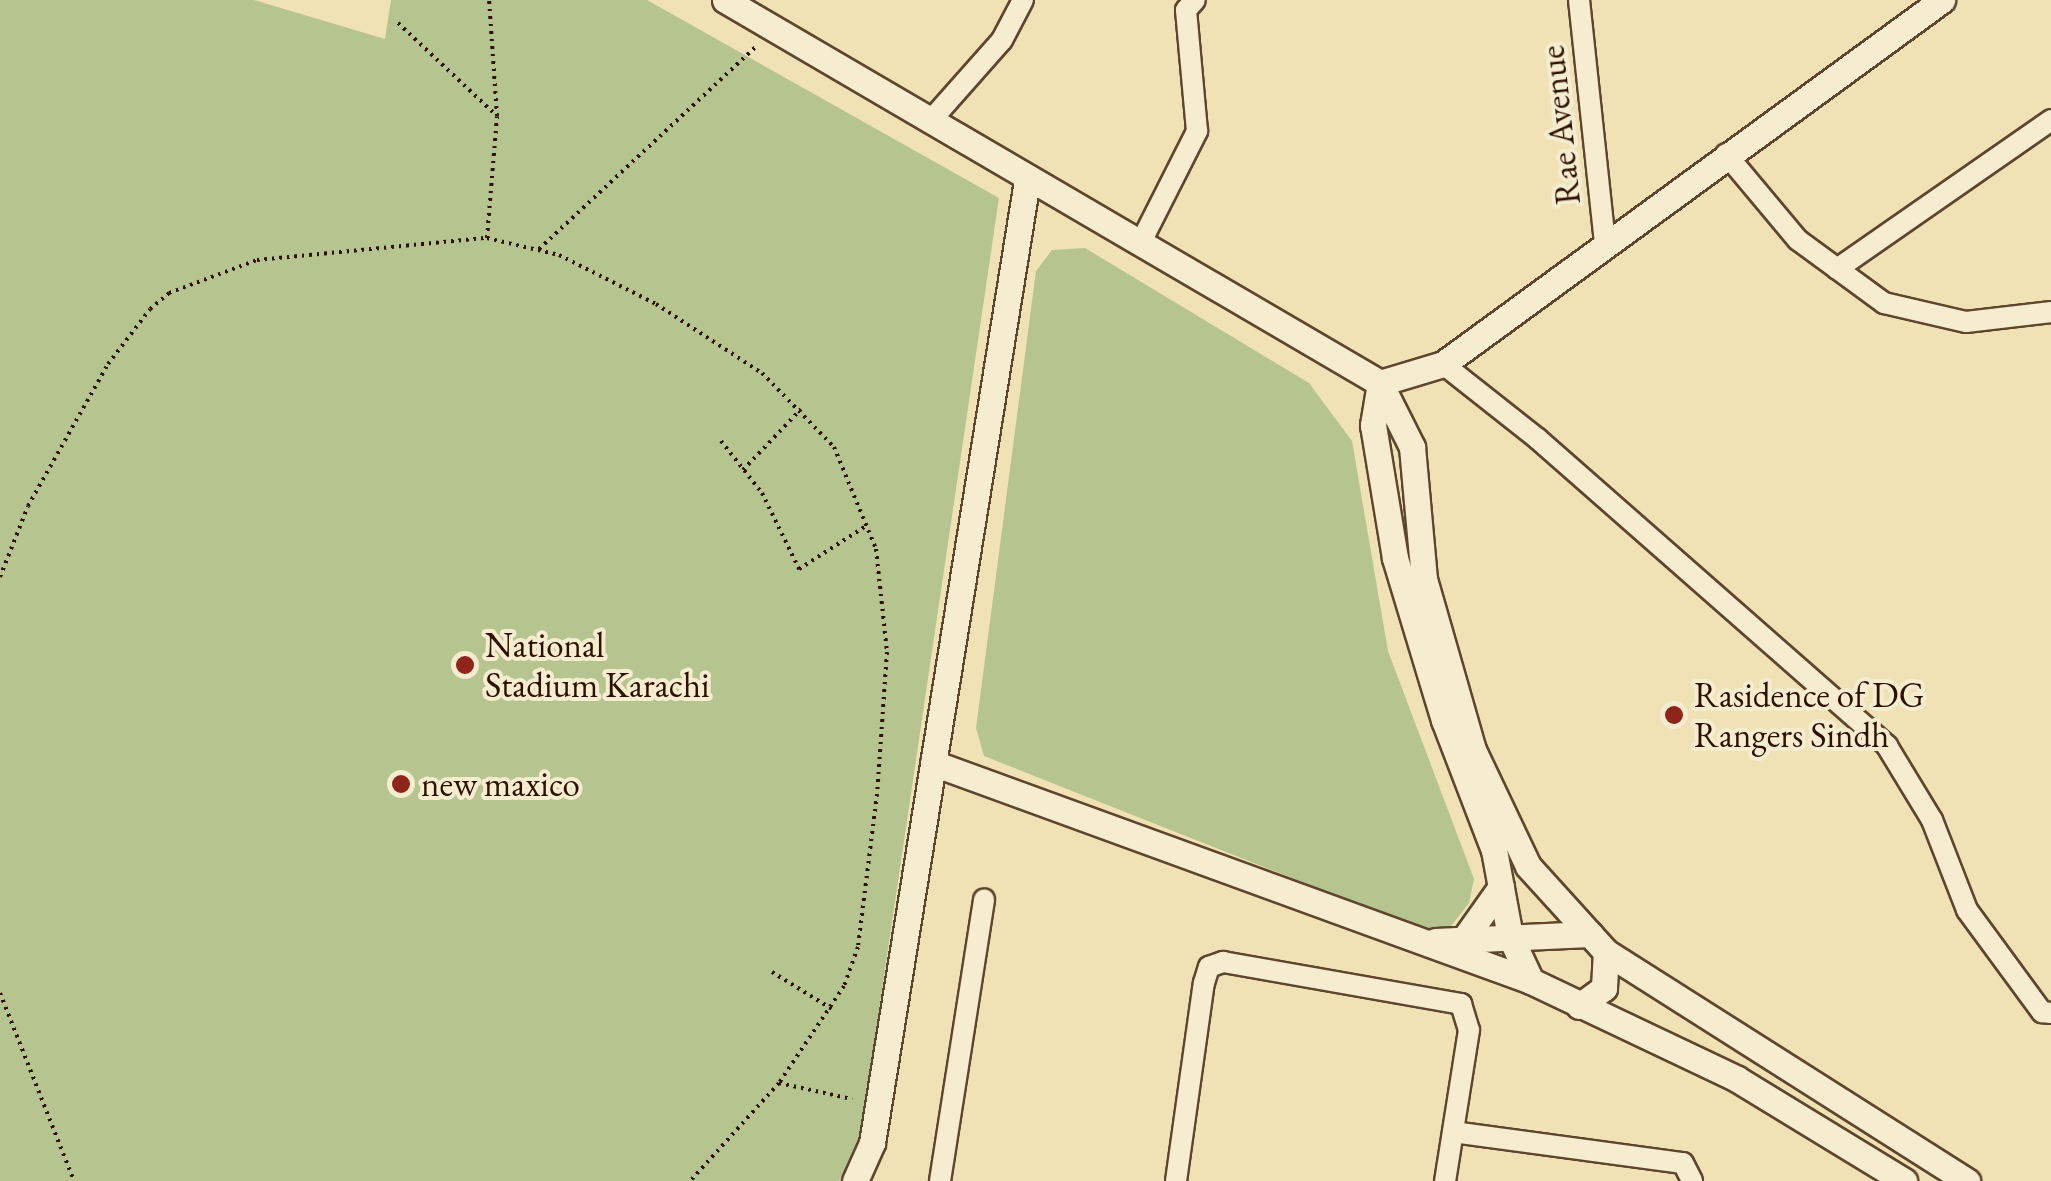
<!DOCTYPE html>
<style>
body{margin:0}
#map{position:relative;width:2051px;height:1181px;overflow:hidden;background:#f1e2b5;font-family:"EB Garamond",serif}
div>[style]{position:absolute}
.green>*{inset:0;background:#b6c490}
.path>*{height:4px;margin-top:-2px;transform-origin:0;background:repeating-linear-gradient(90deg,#2d1100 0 2.5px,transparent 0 7.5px)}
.roads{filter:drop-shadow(2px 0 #5e452d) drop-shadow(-2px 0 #5e452d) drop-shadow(0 2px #5e452d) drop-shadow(0 -2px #5e452d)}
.minor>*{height:20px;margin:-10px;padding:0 10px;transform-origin:10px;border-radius:10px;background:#f6eccf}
.tertiary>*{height:25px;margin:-12.5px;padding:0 12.5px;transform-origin:12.5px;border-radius:12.5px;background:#f6eccf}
.dots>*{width:28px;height:28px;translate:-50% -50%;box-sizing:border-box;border:5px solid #f6eccf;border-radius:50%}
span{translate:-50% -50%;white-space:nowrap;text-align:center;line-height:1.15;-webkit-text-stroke:8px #f6eccf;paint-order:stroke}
.street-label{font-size:35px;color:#2d1100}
.poi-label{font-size:35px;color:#2d1100}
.left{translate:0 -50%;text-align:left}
</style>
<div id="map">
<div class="green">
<div style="clip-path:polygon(0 0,254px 0,385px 39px,391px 0,647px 0,999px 198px,861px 1132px,839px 1181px,0 1181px)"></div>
<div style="clip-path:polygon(1085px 248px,1309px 383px,1352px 441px,1388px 651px,1474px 879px,1469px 903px,1451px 926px,1428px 932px,984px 756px,976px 728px,1036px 271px,1052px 250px)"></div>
</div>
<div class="path">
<div style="left:398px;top:23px;width:134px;rotate:43.2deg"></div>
<div style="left:487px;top:238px;width:122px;rotate:-85.3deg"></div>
<div style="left:497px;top:116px;width:116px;rotate:-93.9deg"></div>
<div style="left:539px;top:249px;width:299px;rotate:-43deg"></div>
<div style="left:721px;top:441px;width:66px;rotate:51.7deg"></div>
<div style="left:762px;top:493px;width:85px;rotate:64deg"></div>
<div style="left:799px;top:569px;width:80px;rotate:-32.7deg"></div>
<div style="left:743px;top:470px;width:84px;rotate:-46.4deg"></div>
<div style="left:0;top:577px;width:76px;rotate:-68.5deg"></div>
<div style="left:28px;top:506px;width:163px;rotate:-60.6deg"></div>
<div style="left:108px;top:364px;width:69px;rotate:-52.6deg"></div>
<div style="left:150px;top:309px;width:25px;rotate:-40deg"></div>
<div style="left:169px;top:293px;width:94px;rotate:-20.6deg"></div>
<div style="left:257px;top:260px;width:231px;rotate:-5.5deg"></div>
<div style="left:487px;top:238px;width:74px;rotate:13.3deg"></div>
<div style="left:559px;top:255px;width:109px;rotate:26.8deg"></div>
<div style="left:656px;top:304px;width:126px;rotate:33.1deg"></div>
<div style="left:762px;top:373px;width:103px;rotate:45.8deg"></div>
<div style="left:834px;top:447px;width:110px;rotate:67.6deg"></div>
<div style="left:876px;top:549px;width:104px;rotate:83.9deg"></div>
<div style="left:887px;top:652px;width:142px;rotate:94deg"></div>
<div style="left:877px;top:794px;width:154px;rotate:97.1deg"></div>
<div style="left:858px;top:947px;width:41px;rotate:109.7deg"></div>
<div style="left:844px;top:986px;width:117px;rotate:123.8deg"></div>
<div style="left:779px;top:1083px;width:132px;rotate:132.2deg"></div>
<div style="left:772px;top:972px;width:70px;rotate:31.7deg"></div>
<div style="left:0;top:993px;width:202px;rotate:68.5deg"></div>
<div style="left:779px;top:1083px;width:75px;rotate:12.4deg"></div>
</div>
<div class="roads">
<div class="minor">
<div style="left:1579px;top:0;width:244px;rotate:83.9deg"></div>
<div style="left:933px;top:118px;width:104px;rotate:-48.5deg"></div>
<div style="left:1002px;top:40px;width:45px;rotate:-62.3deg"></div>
<div style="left:1726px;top:154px;width:112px;rotate:50.1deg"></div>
<div style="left:1798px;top:240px;width:107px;rotate:36.2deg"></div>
<div style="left:1884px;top:303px;width:84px;rotate:13deg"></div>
<div style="left:1966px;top:322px;width:86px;rotate:-6.7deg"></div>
<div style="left:1140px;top:244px;width:127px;rotate:-63.2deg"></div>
<div style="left:1197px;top:131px;width:121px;rotate:-95.2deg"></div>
<div style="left:1186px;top:10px;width:13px;rotate:-48deg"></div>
<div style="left:1837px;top:269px;width:261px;rotate:-34.8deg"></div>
<div style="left:1443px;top:364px;width:121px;rotate:38.3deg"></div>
<div style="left:1538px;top:439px;width:465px;rotate:41.3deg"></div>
<div style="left:1887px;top:746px;width:87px;rotate:58.7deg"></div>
<div style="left:1932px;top:820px;width:97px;rotate:68.7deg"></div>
<div style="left:1967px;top:910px;width:127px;rotate:53.7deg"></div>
<div style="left:2042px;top:1012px;width:9px;rotate:6deg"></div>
<div style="left:1453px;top:1132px;width:232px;rotate:7.7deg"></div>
<div style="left:1683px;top:1163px;width:20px;rotate:63deg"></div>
<div style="left:940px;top:1181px;width:285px;rotate:-81.1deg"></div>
<div style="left:1176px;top:1181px;width:200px;rotate:-82deg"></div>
<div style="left:1204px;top:983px;width:17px;rotate:-73deg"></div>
<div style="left:1209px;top:967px;width:15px;rotate:-20deg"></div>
<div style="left:1223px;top:962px;width:242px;rotate:10deg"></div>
<div style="left:1461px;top:1004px;width:27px;rotate:73deg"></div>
<div style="left:1469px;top:1030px;width:153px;rotate:99deg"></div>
</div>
<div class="tertiary">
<div style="left:725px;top:0;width:759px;rotate:30.32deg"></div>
<div style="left:1380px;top:383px;width:72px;rotate:63.4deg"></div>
<div style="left:1412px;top:447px;width:133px;rotate:84.8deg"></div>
<div style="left:1424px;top:579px;width:178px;rotate:74deg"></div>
<div style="left:1473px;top:750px;width:128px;rotate:64.6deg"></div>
<div style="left:1528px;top:866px;width:116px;rotate:47.8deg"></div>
<div style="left:1606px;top:952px;width:428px;rotate:32.4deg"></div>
<div style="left:1380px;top:383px;width:43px;rotate:99.5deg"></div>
<div style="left:1373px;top:425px;width:135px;rotate:80.6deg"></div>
<div style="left:1395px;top:558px;width:169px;rotate:73.2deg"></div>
<div style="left:1444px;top:720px;width:139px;rotate:69deg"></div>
<div style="left:1494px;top:850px;width:87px;rotate:79.5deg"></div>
<div style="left:1510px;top:936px;width:50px;rotate:65deg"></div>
<div style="left:1531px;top:981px;width:228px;rotate:25.4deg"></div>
<div style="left:1737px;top:1079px;width:196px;rotate:31.4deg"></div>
<div style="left:1380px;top:383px;width:66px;rotate:-16.8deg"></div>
<div style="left:1443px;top:364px;width:618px;rotate:-36.11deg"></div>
<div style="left:933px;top:763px;width:636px;rotate:20.03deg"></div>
<div style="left:1464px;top:939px;width:64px;rotate:-54.6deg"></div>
<div style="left:1435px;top:941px;width:155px;rotate:-2.6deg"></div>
<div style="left:1579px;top:1006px;width:31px;rotate:-36deg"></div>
<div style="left:1604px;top:988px;width:36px;rotate:-87deg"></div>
<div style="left:855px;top:1181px;width:42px;rotate:-65.9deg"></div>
<div style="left:872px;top:1143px;width:974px;rotate:-80.85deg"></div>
</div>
</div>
<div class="dots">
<div style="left:465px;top:665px;background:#8f2418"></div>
<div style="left:1674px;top:715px;background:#8f2418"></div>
<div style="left:401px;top:784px;background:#8f2418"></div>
</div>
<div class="street-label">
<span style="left:1560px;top:125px;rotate:-96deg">Rae Avenue</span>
</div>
<div class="poi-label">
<span class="left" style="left:485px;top:665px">National<br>Stadium Karachi</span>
<span class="left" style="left:1694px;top:715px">Rasidence of DG<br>Rangers Sindh</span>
<span class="left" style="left:421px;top:784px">new maxico</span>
</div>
</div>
